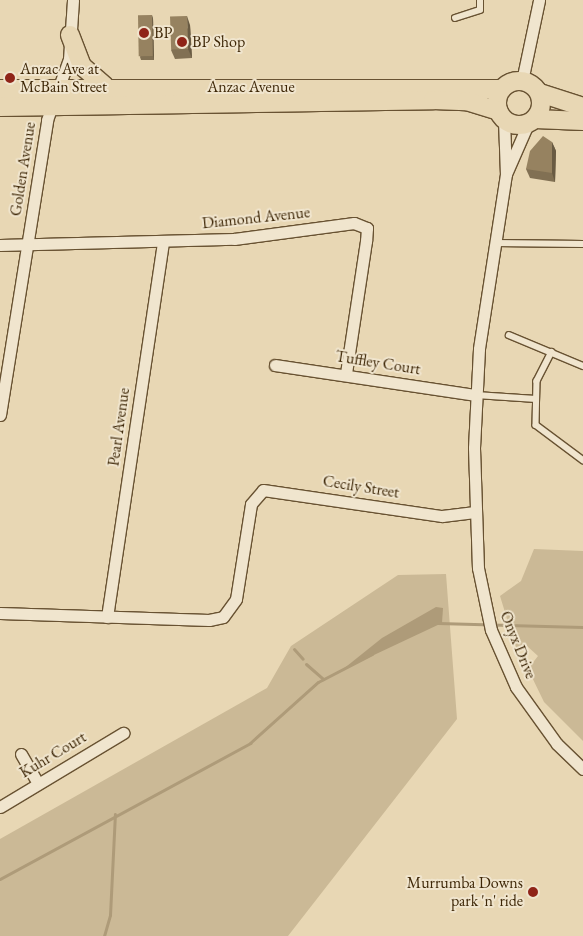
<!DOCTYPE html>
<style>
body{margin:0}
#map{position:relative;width:583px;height:936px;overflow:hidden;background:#e8d7b4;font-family:"EB Garamond",serif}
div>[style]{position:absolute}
.green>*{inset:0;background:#cbb996}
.water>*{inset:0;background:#ae9b79}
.stream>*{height:3px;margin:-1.5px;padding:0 1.5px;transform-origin:1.5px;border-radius:1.5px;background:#ae9b79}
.roads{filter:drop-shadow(1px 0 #685232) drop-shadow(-1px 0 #685232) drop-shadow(0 1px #685232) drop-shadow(0 -1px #685232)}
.service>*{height:5.5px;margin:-2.75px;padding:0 2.75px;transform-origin:2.75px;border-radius:2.75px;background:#f0e5ce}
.minor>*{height:11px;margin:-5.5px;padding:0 5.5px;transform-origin:5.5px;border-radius:5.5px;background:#f0e5ce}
.trunk>*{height:18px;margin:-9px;padding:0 9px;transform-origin:9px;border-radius:9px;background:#e8d7b4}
.trunk>.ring{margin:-9px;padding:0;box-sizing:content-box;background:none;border:18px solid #e8d7b4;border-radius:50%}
.wall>*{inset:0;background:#817053}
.shaded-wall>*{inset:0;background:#695b43}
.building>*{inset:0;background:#968260;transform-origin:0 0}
.dots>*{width:14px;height:14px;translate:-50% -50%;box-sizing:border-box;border:2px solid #f0e5ce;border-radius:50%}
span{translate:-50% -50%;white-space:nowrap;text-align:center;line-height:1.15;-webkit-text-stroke:4px #f0e5ce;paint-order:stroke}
.poi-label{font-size:16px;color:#3d2606}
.left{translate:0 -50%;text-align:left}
.right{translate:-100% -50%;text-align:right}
.street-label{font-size:16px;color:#3d2606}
</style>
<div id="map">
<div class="green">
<div style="clip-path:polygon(534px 549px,583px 551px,583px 741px,544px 702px,528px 669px,538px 656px,527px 646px,516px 648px,500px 596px,521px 581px)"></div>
<div style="clip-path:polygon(446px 574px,457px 719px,288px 936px,0 936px,0 839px,267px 688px,291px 646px,398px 575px)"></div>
</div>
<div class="water">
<div style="clip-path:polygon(436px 607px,443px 608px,442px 623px,342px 670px,382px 638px)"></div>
</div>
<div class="stream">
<div style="left:438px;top:623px;width:145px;rotate:1.6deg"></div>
<div style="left:294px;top:649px;width:13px;rotate:48deg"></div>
<div style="left:306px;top:664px;width:23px;rotate:41deg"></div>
<div style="left:0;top:879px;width:285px;rotate:-28.5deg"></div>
<div style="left:250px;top:743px;width:91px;rotate:-41.9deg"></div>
<div style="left:318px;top:682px;width:61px;rotate:-27.4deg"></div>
<div style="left:104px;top:936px;width:22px;rotate:-74deg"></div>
<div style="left:110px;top:915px;width:101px;rotate:-87.2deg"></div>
</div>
<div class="roads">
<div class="service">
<div style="left:455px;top:18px;width:26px;rotate:-18deg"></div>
<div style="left:480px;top:10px;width:10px;rotate:-90deg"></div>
<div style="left:495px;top:243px;width:88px;rotate:0.7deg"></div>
<div style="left:509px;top:335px;width:80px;rotate:22.7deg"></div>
<div style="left:552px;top:352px;width:33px;rotate:117deg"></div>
<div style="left:537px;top:381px;width:44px;rotate:91.3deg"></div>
<div style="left:536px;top:425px;width:59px;rotate:36.7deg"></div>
<div style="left:476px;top:395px;width:60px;rotate:3.8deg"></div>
</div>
<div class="minor">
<div style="left:522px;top:81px;width:83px;rotate:-78.1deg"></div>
<div style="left:504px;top:120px;width:54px;rotate:87.9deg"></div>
<div style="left:506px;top:174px;width:177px;rotate:98.8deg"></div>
<div style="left:479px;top:349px;width:99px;rotate:92.9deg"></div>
<div style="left:474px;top:448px;width:120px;rotate:88.1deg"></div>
<div style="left:478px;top:568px;width:63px;rotate:78.2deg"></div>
<div style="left:491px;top:630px;width:62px;rotate:66.3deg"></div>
<div style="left:516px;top:687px;width:70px;rotate:54.3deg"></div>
<div style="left:557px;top:744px;width:36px;rotate:44deg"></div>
<div style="left:506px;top:174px;width:55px;rotate:-66.3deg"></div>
<div style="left:0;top:245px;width:234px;rotate:-1.5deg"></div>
<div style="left:234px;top:239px;width:121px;rotate:-7.6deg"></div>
<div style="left:354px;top:223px;width:14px;rotate:21deg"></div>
<div style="left:367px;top:228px;width:13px;rotate:94deg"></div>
<div style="left:366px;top:241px;width:134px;rotate:98.6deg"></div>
<div style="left:275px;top:365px;width:203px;rotate:8.5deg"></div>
<div style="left:0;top:415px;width:299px;rotate:-80.9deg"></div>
<div style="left:47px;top:120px;width:65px;rotate:-70.2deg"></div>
<div style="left:69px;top:59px;width:59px;rotate:-86.1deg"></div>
<div style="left:0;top:613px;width:209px;rotate:1.9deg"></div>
<div style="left:209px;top:620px;width:14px;rotate:-12deg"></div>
<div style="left:223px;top:617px;width:22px;rotate:-54deg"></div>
<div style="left:236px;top:599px;width:96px;rotate:-81deg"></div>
<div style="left:251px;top:504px;width:18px;rotate:-49deg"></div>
<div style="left:263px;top:490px;width:181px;rotate:8.3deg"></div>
<div style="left:442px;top:516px;width:33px;rotate:-7deg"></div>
<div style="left:107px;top:617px;width:379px;rotate:-81.5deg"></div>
<div style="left:21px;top:754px;width:34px;rotate:60deg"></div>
<div style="left:0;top:807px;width:144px;rotate:-31deg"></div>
</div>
<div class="trunk">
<div style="left:70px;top:35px;width:33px;rotate:69deg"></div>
<div style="left:82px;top:66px;width:30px;rotate:41deg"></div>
<div class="ring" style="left:497px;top:81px;width:26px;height:26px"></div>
<div style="left:0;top:89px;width:502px"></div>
<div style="left:540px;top:93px;width:45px;rotate:18deg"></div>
<div style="left:0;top:107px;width:433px;rotate:-0.9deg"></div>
<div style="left:433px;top:100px;width:33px;rotate:2deg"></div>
<div style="left:466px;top:101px;width:34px;rotate:17deg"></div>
<div style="left:535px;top:119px;width:48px;rotate:2.4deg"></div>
</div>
</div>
<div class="wall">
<div style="clip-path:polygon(153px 18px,154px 60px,141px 60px,140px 57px)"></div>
<div style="clip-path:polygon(190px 25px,192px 58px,175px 59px,171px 50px)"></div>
<div style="clip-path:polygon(552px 142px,556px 151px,555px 182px,530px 178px,526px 169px)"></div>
</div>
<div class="shaded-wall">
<div style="clip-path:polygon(152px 15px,153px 18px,154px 60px,153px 56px)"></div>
<div style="clip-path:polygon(187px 16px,190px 25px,192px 58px,188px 49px)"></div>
<div style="clip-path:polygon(552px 142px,556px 151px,555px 182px,552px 173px)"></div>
</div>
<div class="building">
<div style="left:152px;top:15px;width:41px;height:14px;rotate:89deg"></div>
<div style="left:187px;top:16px;width:33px;height:17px;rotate:88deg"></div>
<div style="clip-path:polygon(543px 136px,552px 142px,552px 173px,526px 169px,530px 151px)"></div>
</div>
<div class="dots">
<div style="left:144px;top:33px;background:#8f2418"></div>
<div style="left:182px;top:42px;background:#8f2418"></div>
<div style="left:10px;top:78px;background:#8f2418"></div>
<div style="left:533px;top:892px;background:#8f2418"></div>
</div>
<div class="poi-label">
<span class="left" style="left:154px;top:33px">BP</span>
<span class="left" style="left:192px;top:42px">BP Shop</span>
<span class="left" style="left:20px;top:78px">Anzac Ave at<br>McBain Street</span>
<span class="right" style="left:523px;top:892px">Murrumba Downs<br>park 'n' ride</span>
</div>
<div class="street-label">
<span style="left:251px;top:87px">Anzac Avenue</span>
<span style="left:23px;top:169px;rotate:-81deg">Golden Avenue</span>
<span style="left:256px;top:218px;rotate:-6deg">Diamond Avenue</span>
<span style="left:378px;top:363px;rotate:9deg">Tuffley Court</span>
<span style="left:119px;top:427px;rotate:-82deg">Pearl Avenue</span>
<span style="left:361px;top:487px;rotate:9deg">Cecily Street</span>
<span style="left:518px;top:645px;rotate:68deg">Onyx Drive</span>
<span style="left:53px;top:755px;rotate:-31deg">Kuhr Court</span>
</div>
</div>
